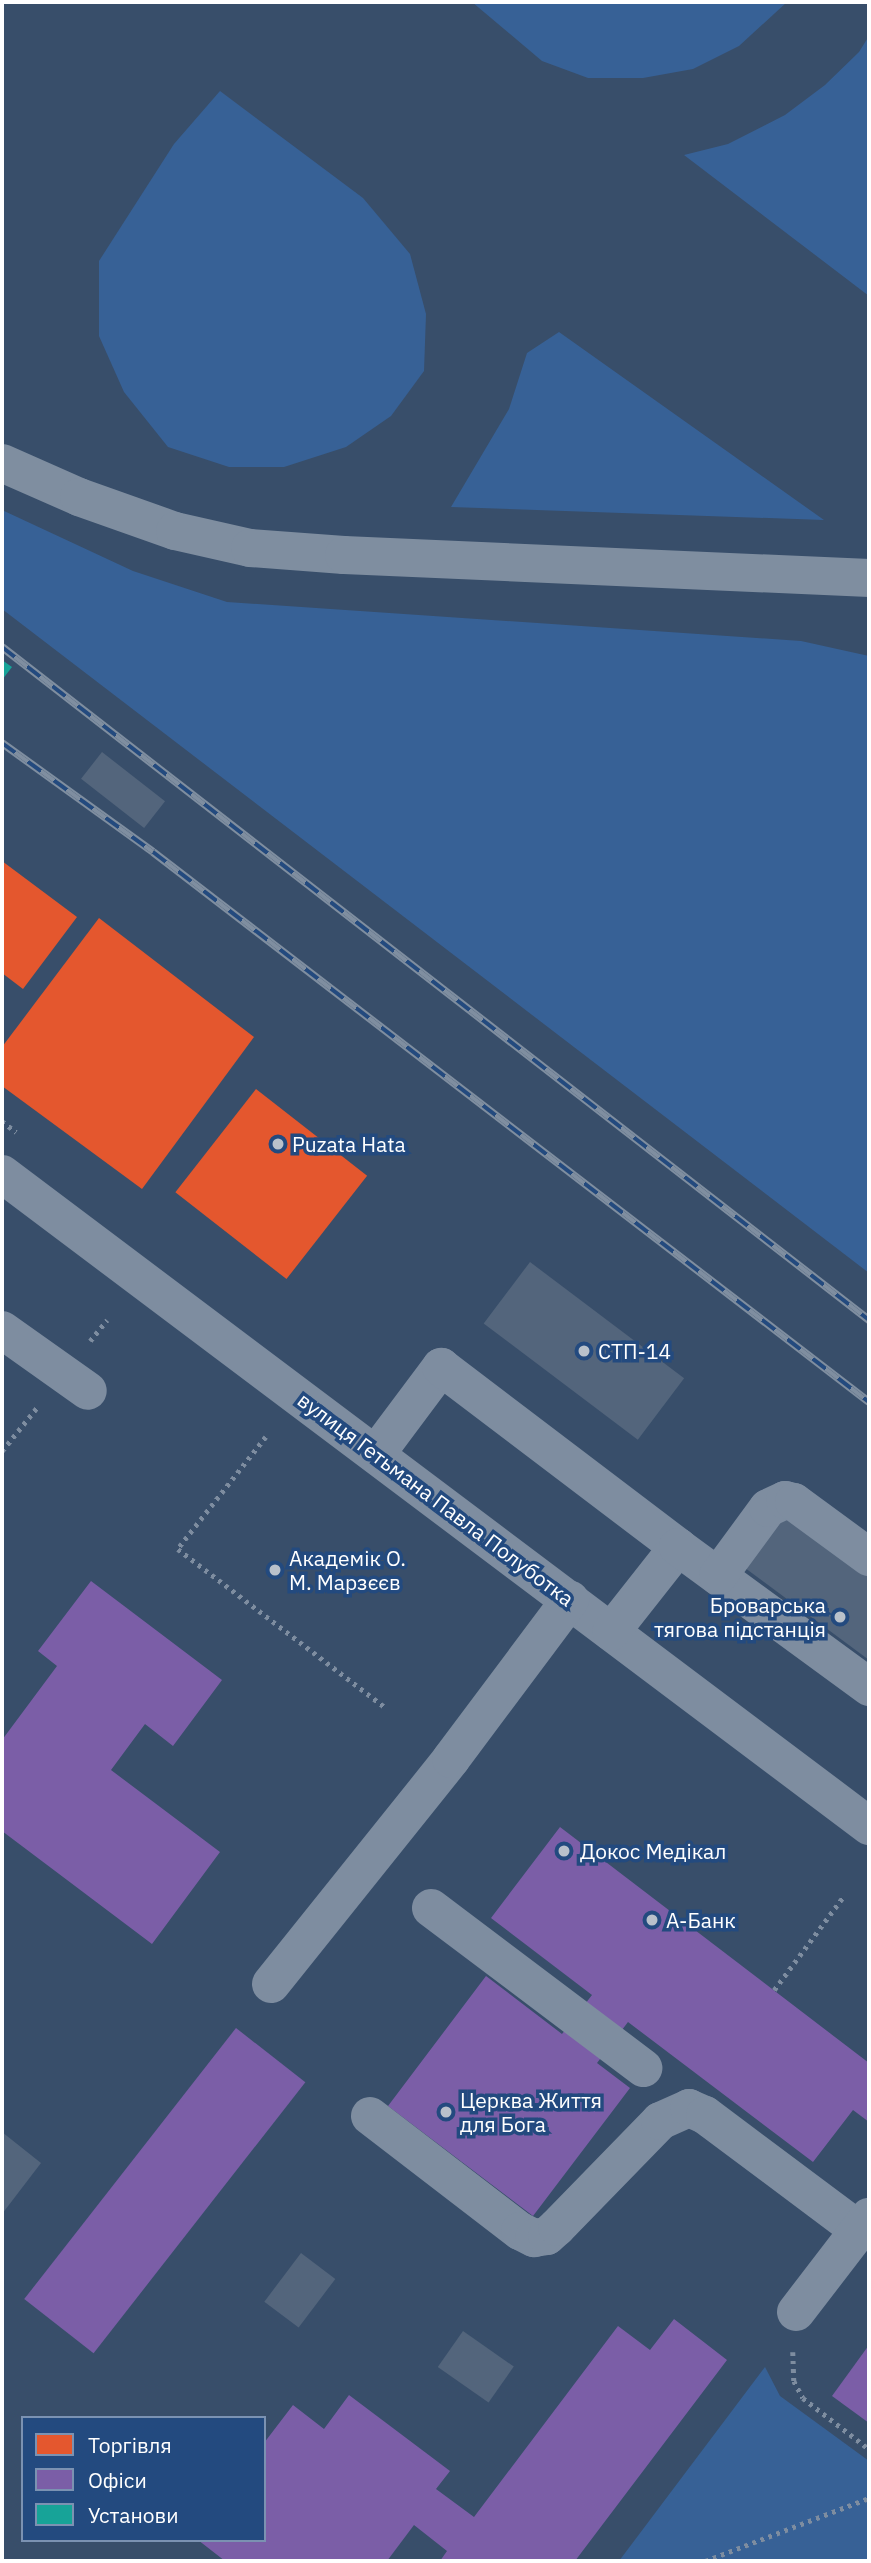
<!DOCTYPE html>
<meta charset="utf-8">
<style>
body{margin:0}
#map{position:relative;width:871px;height:2563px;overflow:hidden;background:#384e6a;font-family:"IBM Plex Sans",sans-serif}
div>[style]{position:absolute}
.green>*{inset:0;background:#376196}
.shops>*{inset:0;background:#e4572e;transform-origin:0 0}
.offices>*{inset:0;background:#7b5ea7;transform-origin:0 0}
.public>*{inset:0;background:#17a398}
.building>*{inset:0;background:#53657c;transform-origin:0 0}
.path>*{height:4.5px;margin-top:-2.25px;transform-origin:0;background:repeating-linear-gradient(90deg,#7e8da0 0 3.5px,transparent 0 8.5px)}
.minor>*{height:38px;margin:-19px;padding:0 19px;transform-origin:19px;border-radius:19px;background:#7e8da0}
.highway>*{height:38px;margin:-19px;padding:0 19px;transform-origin:19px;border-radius:19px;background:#7f8ea0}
.rail>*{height:8px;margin-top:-4px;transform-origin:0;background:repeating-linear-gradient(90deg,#234a7f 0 16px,#7f8ea0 0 32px);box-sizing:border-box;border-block:2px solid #7f8ea0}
.dots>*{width:19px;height:19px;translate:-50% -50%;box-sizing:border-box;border:4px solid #234a7f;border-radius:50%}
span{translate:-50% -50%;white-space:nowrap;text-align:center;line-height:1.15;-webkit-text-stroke:7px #234a7f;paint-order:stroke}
.poi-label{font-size:21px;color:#fff}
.left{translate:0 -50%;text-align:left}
.right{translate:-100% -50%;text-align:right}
.street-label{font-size:21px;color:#fff}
.frame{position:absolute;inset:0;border:4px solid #fff;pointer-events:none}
.legend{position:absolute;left:21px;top:2416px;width:245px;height:126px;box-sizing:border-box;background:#234a7f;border:2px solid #7b92b2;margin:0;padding:9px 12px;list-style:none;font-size:21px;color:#fff}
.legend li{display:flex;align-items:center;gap:14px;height:35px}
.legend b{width:35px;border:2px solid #7b92b2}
</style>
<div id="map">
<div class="green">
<div style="clip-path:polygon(472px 2px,787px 2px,739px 46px,693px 69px,643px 78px,588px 78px,542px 61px)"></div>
<div style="clip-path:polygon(869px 36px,869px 296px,684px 155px,728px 144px,785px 115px,825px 85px,859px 52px)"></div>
<div style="clip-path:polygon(220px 91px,363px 198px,410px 254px,426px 314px,424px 371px,391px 416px,346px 447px,284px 467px,229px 467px,168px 447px,124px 392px,99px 336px,99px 261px,174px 144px)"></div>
<div style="clip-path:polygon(559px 332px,824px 520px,451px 507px,509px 409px,527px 353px)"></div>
<div style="clip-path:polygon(2px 510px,133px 571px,227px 602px,801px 641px,869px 656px,869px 1273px,2px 609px)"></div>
<div style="clip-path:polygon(765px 2367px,780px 2396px,869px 2461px,869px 2561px,619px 2561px)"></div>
</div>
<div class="shops">
<div style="clip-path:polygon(2px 861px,77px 917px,23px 989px,2px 973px)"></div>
<div style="clip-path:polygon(99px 918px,254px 1037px,142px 1189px,2px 1086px,2px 1047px)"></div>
<div style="left:256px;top:1089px;width:141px;height:131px;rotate:38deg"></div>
</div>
<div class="offices">
<div style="clip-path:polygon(91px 1581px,222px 1680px,173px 1746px,145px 1724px,111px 1770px,220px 1852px,152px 1944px,2px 1831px,2px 1740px,57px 1666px,38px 1651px)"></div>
<div style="clip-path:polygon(560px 1827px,869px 2063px,869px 2122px,853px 2110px,813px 2162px,628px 2022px,597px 2063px,630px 2088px,533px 2216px,388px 2106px,486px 1976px,562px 2034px,592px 1995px,491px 1918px)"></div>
<div style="left:236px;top:2028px;width:88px;height:344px;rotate:38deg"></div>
<div style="clip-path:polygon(674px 2319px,727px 2360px,575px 2561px,440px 2561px,447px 2551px,414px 2525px,387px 2561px,225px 2561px,198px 2540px,264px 2540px,264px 2443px,293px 2405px,324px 2429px,349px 2395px,450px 2471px,436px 2489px,474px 2517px,618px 2326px,650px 2350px)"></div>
<div style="clip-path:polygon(869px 2345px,869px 2423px,832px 2396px)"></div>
</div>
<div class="public">
<div style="clip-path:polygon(2px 660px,12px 667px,2px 680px)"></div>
</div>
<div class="building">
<div style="left:102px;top:752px;width:80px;height:34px;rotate:38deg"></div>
<div style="left:530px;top:1262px;width:193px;height:77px;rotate:37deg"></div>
<div style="clip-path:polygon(782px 1509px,869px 1574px,869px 1660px,741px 1565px)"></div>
<div style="clip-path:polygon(2px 2132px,41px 2163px,2px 2214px)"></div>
<div style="left:301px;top:2253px;width:43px;height:61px;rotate:37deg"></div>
<div style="left:463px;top:2331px;width:62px;height:44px;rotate:35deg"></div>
</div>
<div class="path">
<div style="left:2px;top:1121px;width:18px;rotate:38deg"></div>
<div style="left:90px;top:1341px;width:27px;rotate:-51deg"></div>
<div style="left:266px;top:1437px;width:142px;rotate:128.2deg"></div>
<div style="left:178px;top:1549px;width:262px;rotate:37.4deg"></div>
<div style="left:2px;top:1451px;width:59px;rotate:-51.2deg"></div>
<div style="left:774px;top:1990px;width:116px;rotate:-53.4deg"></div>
<div style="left:793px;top:2352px;width:29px;rotate:88deg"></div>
<div style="left:794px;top:2381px;width:19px;rotate:62deg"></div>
<div style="left:803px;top:2398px;width:83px;rotate:37.7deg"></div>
<div style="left:705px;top:2561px;width:176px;rotate:-21deg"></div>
</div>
<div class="minor">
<div style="left:2px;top:1174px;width:1085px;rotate:36.94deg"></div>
<div style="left:2px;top:1330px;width:105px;rotate:35.3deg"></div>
<div style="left:376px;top:1454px;width:109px;rotate:-53.2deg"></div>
<div style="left:441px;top:1367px;width:298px;rotate:37.2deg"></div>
<div style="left:678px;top:1547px;width:108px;rotate:128.2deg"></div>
<div style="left:678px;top:1547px;width:237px;rotate:36.2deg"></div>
<div style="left:718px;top:1576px;width:84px;rotate:-53.7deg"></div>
<div style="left:768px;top:1508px;width:19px;rotate:-25deg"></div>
<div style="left:785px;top:1500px;width:9px;rotate:13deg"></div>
<div style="left:794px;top:1502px;width:93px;rotate:36.3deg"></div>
<div style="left:431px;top:1908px;width:266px;rotate:37deg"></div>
<div style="left:271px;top:1984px;width:288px;rotate:-51.3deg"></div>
<div style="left:451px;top:1759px;width:199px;rotate:-53.2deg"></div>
<div style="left:370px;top:2116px;width:189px;rotate:37.5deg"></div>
<div style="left:520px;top:2231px;width:16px;rotate:27deg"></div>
<div style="left:534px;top:2238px;width:13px;rotate:-9deg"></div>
<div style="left:547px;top:2236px;width:13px;rotate:-42deg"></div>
<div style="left:557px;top:2227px;width:148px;rotate:-45.8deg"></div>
<div style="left:660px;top:2121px;width:32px;rotate:-24deg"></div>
<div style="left:689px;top:2108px;width:17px;rotate:24deg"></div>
<div style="left:705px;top:2115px;width:192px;rotate:36.8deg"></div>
<div style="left:796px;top:2312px;width:120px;rotate:-52.5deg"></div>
</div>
<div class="highway">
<div style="left:2px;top:463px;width:84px;rotate:23.8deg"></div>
<div style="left:79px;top:497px;width:102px;rotate:19.5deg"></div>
<div style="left:175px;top:531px;width:77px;rotate:12.8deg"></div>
<div style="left:250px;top:548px;width:94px;rotate:4.3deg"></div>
<div style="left:344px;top:555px;width:526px;rotate:2.51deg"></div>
</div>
<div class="rail">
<div style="left:2px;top:647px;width:1098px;rotate:37.82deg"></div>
<div style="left:2px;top:743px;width:186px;rotate:35.8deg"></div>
<div style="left:153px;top:852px;width:903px;rotate:37.53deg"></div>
</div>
<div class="dots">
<div style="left:278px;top:1144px;background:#b9c1cb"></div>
<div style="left:584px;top:1351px;background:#b9c1cb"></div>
<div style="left:275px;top:1570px;background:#b9c1cb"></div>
<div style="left:840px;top:1617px;background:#b9c1cb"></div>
<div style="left:564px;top:1851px;background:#b9c1cb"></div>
<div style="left:652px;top:1920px;background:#b9c1cb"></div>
<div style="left:446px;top:2112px;background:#b9c1cb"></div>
</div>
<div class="poi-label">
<span class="left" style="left:292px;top:1144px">Puzata Hata</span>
<span class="left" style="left:598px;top:1351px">СТП-14</span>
<span class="left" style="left:289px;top:1570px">Академік О.<br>М. Марзєєв</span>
<span class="right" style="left:826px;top:1617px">Броварська<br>тягова підстанція</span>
<span class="left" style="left:580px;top:1851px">Докос Медікал</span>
<span class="left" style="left:666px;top:1920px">А-Банк</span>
<span class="left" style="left:460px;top:2112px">Церква Життя<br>для Бога</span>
</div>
<div class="street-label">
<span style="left:436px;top:1499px;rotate:37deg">вулиця Гетьмана Павла Полуботка</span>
</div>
<div class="frame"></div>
<ul class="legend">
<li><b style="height:19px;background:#e4572e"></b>Торгівля</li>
<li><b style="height:19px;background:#7b5ea7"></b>Офіси</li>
<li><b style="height:19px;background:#17a398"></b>Установи</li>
</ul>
</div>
